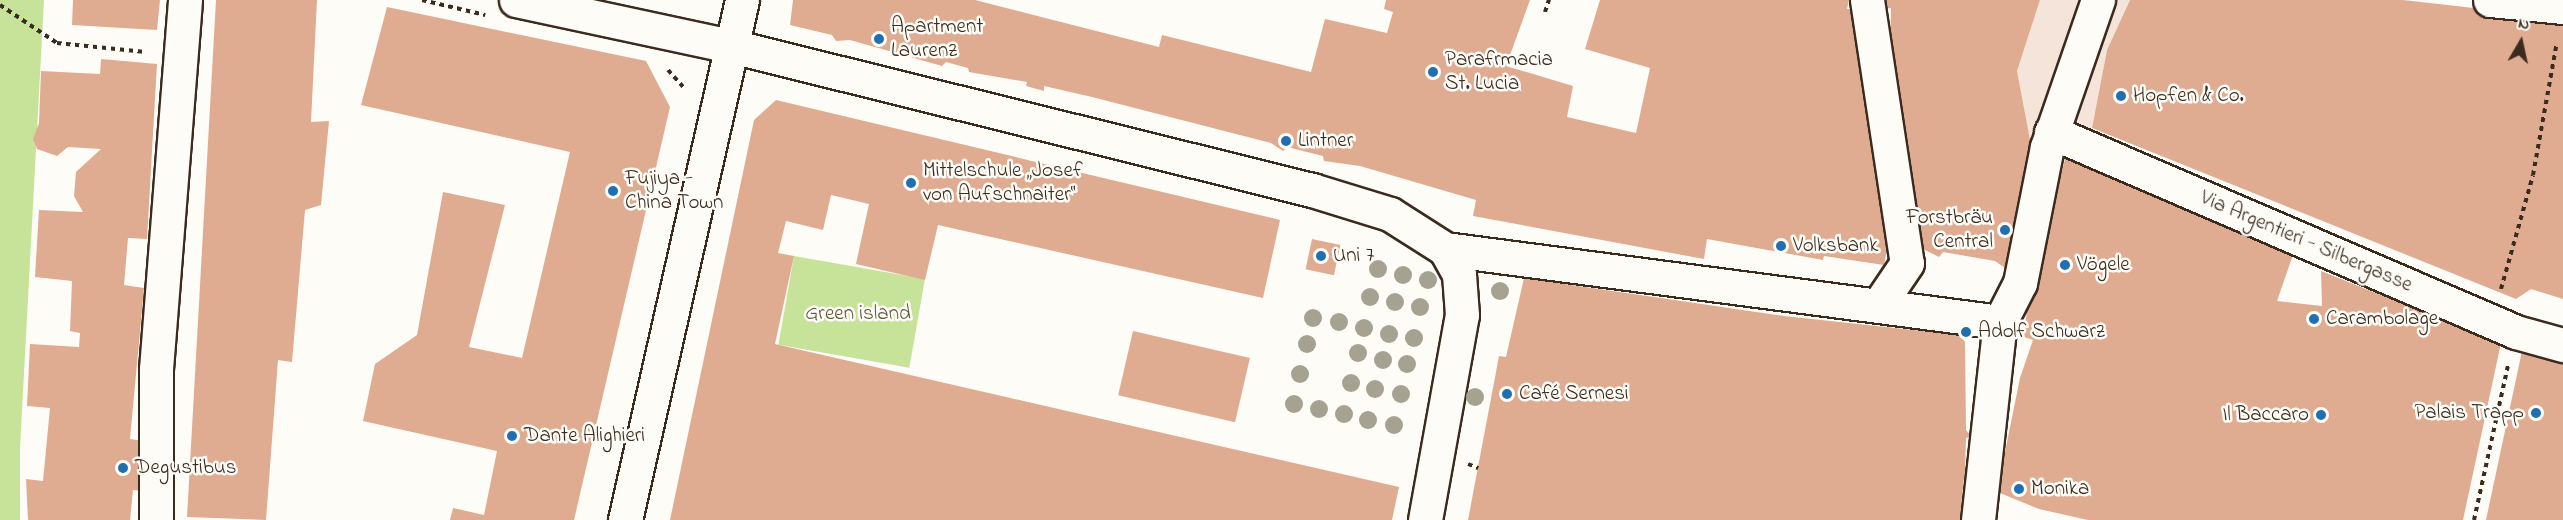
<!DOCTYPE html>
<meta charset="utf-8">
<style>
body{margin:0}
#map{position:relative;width:2563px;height:520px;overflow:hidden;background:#fdfcf7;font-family:"Indie Flower",sans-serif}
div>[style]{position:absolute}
.built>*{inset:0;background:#f4e4d9}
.green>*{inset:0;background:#c7e39a;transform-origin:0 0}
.building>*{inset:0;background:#dfac92;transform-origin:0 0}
.path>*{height:4px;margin-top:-2px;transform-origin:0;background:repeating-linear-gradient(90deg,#3b2a1e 0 4.5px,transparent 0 9px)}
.roads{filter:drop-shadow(2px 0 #3b2a1e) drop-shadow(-2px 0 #3b2a1e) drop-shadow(0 2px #3b2a1e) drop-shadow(0 -2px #3b2a1e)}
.minor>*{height:33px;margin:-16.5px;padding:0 16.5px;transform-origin:16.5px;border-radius:16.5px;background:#fdfcf7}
.trees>*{width:18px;height:18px;margin:-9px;border-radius:50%;background:#a6a291}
.dots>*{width:16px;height:16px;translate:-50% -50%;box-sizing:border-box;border:3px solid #fdfcf7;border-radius:50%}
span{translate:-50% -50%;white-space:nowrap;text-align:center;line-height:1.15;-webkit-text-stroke:5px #fdfcf7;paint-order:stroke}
.poi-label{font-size:21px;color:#3b2a1e}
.left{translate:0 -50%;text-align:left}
.right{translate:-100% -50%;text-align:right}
.street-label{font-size:21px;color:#3b2a1e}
.park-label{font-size:21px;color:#5e583d}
.north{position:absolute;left:2491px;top:12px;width:60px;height:60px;-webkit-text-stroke:4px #fdfcf7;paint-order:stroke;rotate:9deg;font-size:16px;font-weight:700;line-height:24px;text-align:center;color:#3b2a1e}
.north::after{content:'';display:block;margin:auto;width:21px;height:27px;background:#3b2a1e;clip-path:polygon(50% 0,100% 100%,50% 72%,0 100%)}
</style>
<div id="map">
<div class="built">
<div style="clip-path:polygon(2040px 0,2130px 0,2107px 50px,2092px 128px,2072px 141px,2047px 147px,2030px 142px,2017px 71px)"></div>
</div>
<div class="green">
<div style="clip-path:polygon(0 0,44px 0,20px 448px,20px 520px,0 520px)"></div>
<div style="left:794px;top:256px;width:133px;height:90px;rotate:10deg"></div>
</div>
<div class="building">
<div style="clip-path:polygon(73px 0,160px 0,157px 30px,72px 25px)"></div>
<div style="clip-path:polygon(216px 0,317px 0,311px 122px,329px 121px,321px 205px,305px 210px,292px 362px,278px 360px,266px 520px,187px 517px)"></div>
<div style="clip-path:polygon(793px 0,975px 0,1159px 47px,1162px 35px,1311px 72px,1325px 19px,1387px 33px,1393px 12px,1384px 9px,1386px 0,1530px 0,1506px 66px,1573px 86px,1567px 117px,1636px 133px,1650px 68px,1585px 49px,1600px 0,1849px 0,1847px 9px,1865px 10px,1890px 255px,1886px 254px,1884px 265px,1824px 256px,1823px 260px,1707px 239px,1704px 259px,1473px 216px,1476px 200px,1360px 166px,1324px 161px,1323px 156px,1287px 147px,1283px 151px,1271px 143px,1092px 97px,1044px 86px,1044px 91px,1026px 86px,1027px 82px,969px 72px,968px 68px,946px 62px,942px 66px,850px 40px,836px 41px,832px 35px,790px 25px)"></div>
<div style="clip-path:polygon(1874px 0,2040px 0,2017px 71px,2034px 161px,2005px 268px,1995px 261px,1943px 252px,1939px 257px,1923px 249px,1890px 56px,1891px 8px,1878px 9px)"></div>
<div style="clip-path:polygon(2130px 0,2403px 0,2563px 18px,2563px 299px,2531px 289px,2516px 299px,2092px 128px,2107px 50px)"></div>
<div style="clip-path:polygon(387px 7px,646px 61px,670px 107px,574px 520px,450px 520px,453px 508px,484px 515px,497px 451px,363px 421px,375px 364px,417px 335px,443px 192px,505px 205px,469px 347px,522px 358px,570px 152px,361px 105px)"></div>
<div style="clip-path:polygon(101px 59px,157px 64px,147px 239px,128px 238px,124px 285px,144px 288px,130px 439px,144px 441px,143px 491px,133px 490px,130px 520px,28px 520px,26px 479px,43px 481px,50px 408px,27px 406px,30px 344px,79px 347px,80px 333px,70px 331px,72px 281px,35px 277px,39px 210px,83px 212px,74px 196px,76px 172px,101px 149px,68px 147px,57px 156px,37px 149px,33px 139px,39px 123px,41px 71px,100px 74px)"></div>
<div style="clip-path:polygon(776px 100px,1280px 220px,1263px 298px,938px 225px,925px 280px,856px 264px,869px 204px,831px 195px,823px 230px,786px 221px,778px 253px,794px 256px,775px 344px,1399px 487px,1392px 520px,670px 520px,754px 120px)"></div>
<div style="clip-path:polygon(2069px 143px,2294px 252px,2277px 301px,2322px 306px,2321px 271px,2501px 343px,2463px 520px,2088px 520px,2039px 509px,2000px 493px,2000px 454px,2005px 452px,2020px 378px,2033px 340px,2024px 337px,2027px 310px)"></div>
<div style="left:1312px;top:239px;width:29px;height:31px;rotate:12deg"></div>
<div style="clip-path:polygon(1524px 278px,1784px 316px,1960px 335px,1965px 342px,1966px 430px,1972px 437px,1966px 438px,1965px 469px,1969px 472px,1964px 478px,1960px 517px,1969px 520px,1468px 520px,1499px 356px,1506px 357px)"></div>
<div style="left:1133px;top:331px;width:120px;height:66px;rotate:13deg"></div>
<div style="clip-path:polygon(2522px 351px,2563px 361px,2563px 520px,2486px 520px)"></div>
</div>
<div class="path">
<div style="left:422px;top:0;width:65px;rotate:13.4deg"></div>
<div style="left:0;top:5px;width:69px;rotate:33.7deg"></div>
<div style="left:57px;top:43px;width:89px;rotate:5.8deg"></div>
<div style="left:1545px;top:12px;width:13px;rotate:-72deg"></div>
<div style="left:668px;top:70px;width:25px;rotate:48deg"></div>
<div style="left:2501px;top:289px;width:118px;rotate:-74.3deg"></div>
<div style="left:2533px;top:175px;width:135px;rotate:-79.8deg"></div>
<div style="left:1468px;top:464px;width:11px;rotate:22deg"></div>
<div style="left:2474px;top:520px;width:159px;rotate:-77.6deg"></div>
</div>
<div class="roads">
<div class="minor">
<div style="left:516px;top:0;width:220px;rotate:12.1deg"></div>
<div style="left:731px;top:46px;width:599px;rotate:13.92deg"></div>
<div style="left:1312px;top:190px;width:82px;rotate:17.1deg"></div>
<div style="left:1390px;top:214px;width:65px;rotate:32.5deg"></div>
<div style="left:1445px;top:249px;width:560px;rotate:7.49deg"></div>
<div style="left:1867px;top:0;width:266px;rotate:81.4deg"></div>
<div style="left:1907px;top:263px;width:48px;rotate:124deg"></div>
<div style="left:2490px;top:0;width:73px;rotate:5.5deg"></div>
<div style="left:2051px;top:132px;width:506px;rotate:23.27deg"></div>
<div style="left:2516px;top:332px;width:49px;rotate:15.5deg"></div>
<div style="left:156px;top:520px;width:151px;rotate:-90deg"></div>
<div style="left:156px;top:369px;width:370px;rotate:-85.5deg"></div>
<div style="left:625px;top:520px;width:533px;rotate:-77.32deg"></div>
<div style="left:1425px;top:520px;width:208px;rotate:-79.8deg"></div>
<div style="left:1462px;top:315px;width:41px;rotate:-94.2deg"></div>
<div style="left:1459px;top:274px;width:29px;rotate:-119deg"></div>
<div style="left:1978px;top:520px;width:199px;rotate:-83.7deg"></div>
<div style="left:2000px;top:322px;width:44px;rotate:-62.9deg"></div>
<div style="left:2020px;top:283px;width:139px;rotate:-78.8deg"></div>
<div style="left:2047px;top:147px;width:156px;rotate:-70.9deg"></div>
</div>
</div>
<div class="trees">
<div style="left:1378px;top:269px"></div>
<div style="left:1403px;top:275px"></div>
<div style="left:1428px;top:280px"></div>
<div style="left:1500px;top:291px"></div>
<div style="left:1370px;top:297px"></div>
<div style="left:1395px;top:302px"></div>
<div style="left:1420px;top:307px"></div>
<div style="left:1313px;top:318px"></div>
<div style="left:1339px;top:322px"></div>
<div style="left:1364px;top:328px"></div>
<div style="left:1389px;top:334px"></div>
<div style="left:1414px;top:338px"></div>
<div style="left:1307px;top:344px"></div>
<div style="left:1358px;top:353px"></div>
<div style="left:1383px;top:360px"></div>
<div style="left:1407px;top:364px"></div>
<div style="left:1300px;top:374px"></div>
<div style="left:1351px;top:383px"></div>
<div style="left:1375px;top:389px"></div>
<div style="left:1401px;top:394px"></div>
<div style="left:1475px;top:397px"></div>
<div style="left:1294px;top:404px"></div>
<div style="left:1319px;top:409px"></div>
<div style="left:1344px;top:414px"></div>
<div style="left:1368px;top:420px"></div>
<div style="left:1394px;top:425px"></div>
</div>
<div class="dots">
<div style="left:879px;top:39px;background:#1f6fb2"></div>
<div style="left:1433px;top:72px;background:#1f6fb2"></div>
<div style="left:2121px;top:96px;background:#1f6fb2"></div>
<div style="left:1286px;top:141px;background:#1f6fb2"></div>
<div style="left:911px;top:183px;background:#1f6fb2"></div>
<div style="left:613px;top:191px;background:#1f6fb2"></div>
<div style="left:2005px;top:230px;background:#1f6fb2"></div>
<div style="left:1781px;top:246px;background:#1f6fb2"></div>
<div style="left:1321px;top:256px;background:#1f6fb2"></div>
<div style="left:2065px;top:265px;background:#1f6fb2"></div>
<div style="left:2314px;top:319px;background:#1f6fb2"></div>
<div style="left:1966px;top:332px;background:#1f6fb2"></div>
<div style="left:1507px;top:394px;background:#1f6fb2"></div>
<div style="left:2536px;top:413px;background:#1f6fb2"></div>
<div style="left:2321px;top:415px;background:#1f6fb2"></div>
<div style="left:512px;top:436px;background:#1f6fb2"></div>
<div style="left:123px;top:468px;background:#1f6fb2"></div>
<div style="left:2019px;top:489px;background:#1f6fb2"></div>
</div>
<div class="poi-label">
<span class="left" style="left:891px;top:39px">Apartment<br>Laurenz</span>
<span class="left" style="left:1445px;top:72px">Parafrmacia<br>St. Lucia</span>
<span class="left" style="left:2133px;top:96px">Hopfen &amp; Co.</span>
<span class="left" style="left:1298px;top:141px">Lintner</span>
<span class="left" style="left:923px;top:183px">Mittelschule „Josef<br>von Aufschnaiter“</span>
<span class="left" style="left:625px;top:191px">Fujiya -<br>China Town</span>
<span class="right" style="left:1993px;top:230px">Forstbräu<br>Central</span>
<span class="left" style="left:1793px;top:246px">Volksbank</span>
<span class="left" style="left:1333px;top:256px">Uni 7</span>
<span class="left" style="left:2077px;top:265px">Vögele</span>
<span class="left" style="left:2326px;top:319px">Carambolage</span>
<span class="left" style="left:1978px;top:332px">Adolf Schwarz</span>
<span class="left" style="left:1519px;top:394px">Café Sernesi</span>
<span class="right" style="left:2524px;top:413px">Palais Trapp</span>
<span class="right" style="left:2309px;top:415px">Il Baccaro</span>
<span class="left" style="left:524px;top:436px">Dante Alighieri</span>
<span class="left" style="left:135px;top:468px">Degustibus</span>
<span class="left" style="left:2031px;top:489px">Monika</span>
</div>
<div class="street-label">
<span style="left:2306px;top:242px;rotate:23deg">Via Argentieri - Silbergasse</span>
</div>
<div class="park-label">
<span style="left:858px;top:314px">Green island</span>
</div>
<div class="north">N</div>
</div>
